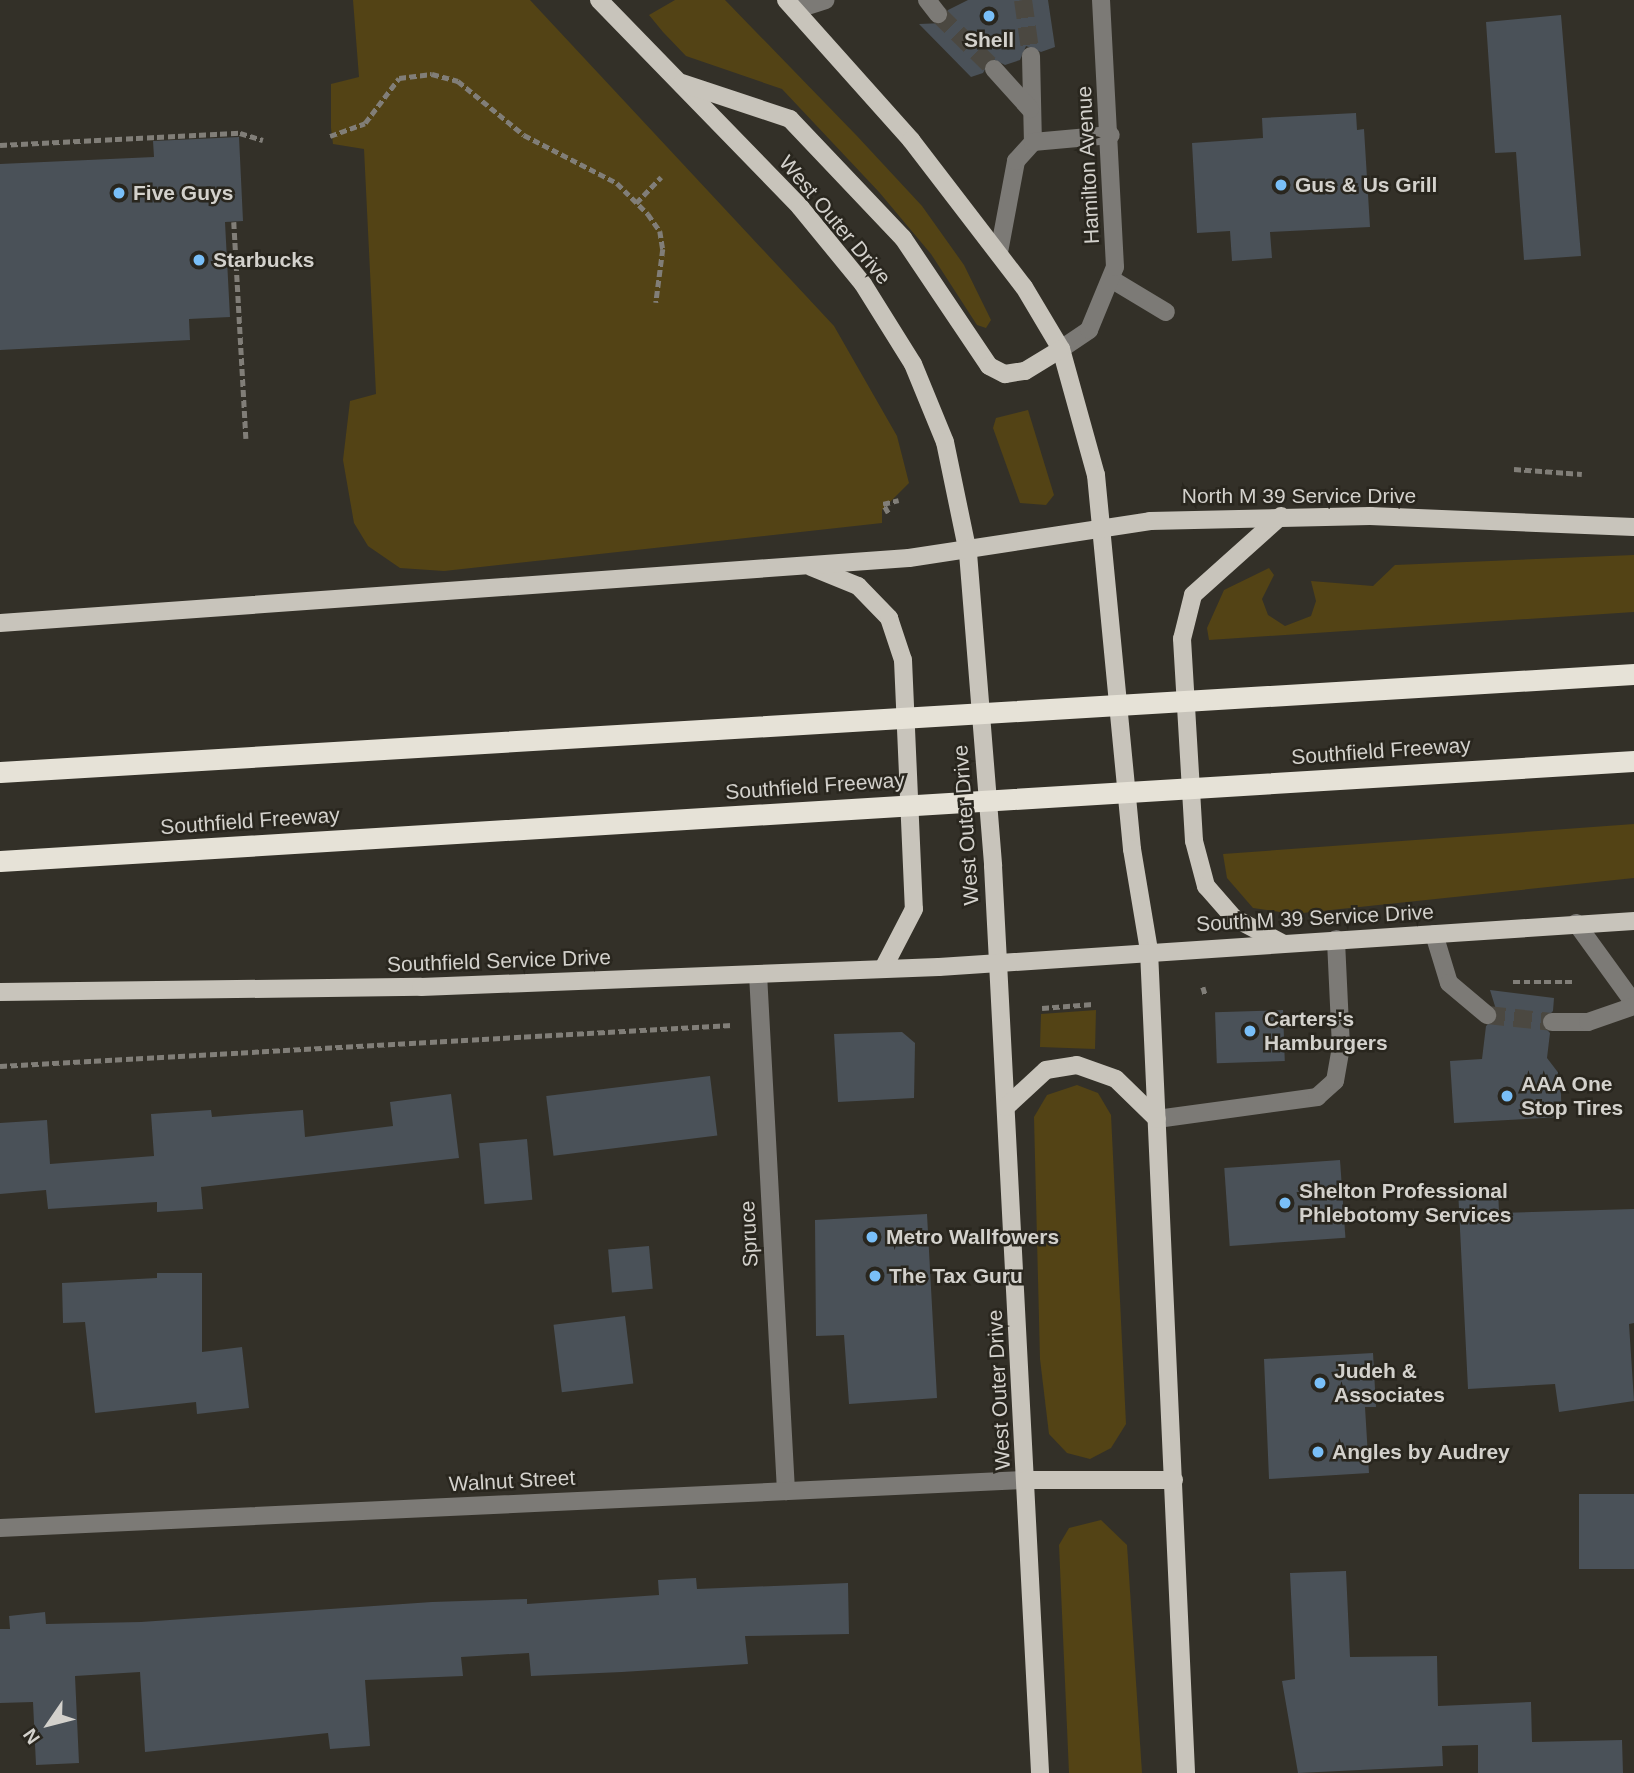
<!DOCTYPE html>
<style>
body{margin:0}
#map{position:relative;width:1634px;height:1773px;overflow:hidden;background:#333028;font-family:Arial,sans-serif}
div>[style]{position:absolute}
.green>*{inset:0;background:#534315}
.building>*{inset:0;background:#4a5158;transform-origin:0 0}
.minor-tunnel>*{height:18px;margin-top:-9px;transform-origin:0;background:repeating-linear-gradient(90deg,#4b4841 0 18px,transparent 0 27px)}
.path>*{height:4.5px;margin-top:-2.25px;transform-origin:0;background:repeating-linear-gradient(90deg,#817e78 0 7px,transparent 0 10.5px)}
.minor>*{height:18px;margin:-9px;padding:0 9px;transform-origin:9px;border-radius:9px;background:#7c7a76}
.major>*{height:18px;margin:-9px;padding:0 9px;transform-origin:9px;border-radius:9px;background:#c8c4bb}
.highway>*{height:21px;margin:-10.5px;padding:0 10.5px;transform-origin:10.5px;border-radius:10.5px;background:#e6e2d7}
.dots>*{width:19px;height:19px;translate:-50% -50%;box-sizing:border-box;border:4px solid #29261e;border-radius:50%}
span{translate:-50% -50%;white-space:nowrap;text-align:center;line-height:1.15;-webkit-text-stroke:5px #29261e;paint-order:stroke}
.poi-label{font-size:21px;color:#d3d1cc;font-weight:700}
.left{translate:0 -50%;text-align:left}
.street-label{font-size:21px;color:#d3d1cc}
.north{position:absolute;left:14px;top:1689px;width:70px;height:70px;-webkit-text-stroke:5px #29261e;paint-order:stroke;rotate:235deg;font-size:19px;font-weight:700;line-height:28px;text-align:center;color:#d3d1cc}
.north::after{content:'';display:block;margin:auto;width:24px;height:32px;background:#d3d1cc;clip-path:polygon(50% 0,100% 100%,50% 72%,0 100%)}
</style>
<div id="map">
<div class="green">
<div style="clip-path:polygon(353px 0,530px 0,834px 326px,897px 436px,909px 483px,882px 510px,882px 523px,444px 571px,400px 568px,368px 546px,354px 523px,343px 460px,350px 401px,376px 394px,364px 149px,333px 144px,331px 128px,331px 84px,359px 77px)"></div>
<div style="clip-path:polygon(675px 0,725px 0,857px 136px,922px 206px,964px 265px,991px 320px,986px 328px,977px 325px,931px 254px,879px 192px,782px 89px,686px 56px,663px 32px,649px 15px)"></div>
<div style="clip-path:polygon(1028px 410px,1054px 495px,1046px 505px,1020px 503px,993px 428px,996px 418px)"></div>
<div style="clip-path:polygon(1634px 555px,1634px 612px,1209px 640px,1207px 628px,1224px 590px,1269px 568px,1274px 575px,1262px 599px,1268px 615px,1285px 626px,1311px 616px,1316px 601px,1311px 581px,1373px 586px,1395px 565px)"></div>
<div style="clip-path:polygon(1634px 824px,1634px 878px,1293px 914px,1253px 908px,1227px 878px,1223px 854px)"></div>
<div style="clip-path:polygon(1096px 1010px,1095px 1049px,1040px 1047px,1041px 1014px)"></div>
<div style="clip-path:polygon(1077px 1085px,1098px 1093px,1111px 1115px,1126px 1424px,1111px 1448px,1090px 1459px,1067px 1453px,1049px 1434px,1040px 1359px,1034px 1117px,1047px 1095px)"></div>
<div style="clip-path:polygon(1101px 1520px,1127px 1545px,1142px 1773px,1069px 1773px,1059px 1545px,1069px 1528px)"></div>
</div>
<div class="building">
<div style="clip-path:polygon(968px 0,1048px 0,1055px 47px,1041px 52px,1026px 46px,1020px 60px,1005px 65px,991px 58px,983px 73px,971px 77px,919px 24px,944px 23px,948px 10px)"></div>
<div style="clip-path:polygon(1561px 15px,1581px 256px,1524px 260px,1516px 152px,1495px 153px,1486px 22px)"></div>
<div style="clip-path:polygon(1356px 113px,1357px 130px,1364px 129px,1370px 227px,1270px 232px,1272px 258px,1232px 261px,1230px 231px,1197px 233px,1192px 143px,1263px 138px,1262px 118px)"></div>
<div style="clip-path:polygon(239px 137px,243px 221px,225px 222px,230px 317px,189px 319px,190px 340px,0 350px,0 164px,154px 157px,153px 141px)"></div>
<div style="clip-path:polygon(1490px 990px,1554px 998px,1553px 1011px,1541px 1023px,1550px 1033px,1547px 1058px,1560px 1075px,1562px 1117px,1454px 1123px,1450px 1061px,1482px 1059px,1486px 1026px,1498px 1016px)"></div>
<div style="left:1283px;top:1010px;width:51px;height:68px;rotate:88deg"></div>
<div style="clip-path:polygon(902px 1032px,915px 1043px,914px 1098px,838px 1102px,834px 1034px)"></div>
<div style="left:710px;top:1076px;width:60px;height:165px;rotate:83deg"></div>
<div style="clip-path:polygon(451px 1094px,459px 1158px,201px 1187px,203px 1209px,157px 1212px,157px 1202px,48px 1209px,46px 1190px,0 1194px,0 1123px,47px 1120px,50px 1164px,154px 1156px,151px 1114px,211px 1110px,212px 1117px,303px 1110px,305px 1137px,393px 1126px,390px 1102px)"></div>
<div style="left:527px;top:1139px;width:61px;height:48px;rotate:85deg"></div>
<div style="left:1340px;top:1160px;width:78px;height:116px;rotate:86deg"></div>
<div style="clip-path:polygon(1498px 1187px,1499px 1213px,1634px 1209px,1634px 1323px,1629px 1324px,1634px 1401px,1559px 1412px,1555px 1384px,1468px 1389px,1458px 1189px)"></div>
<div style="clip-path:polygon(927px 1214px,937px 1398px,849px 1404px,844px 1335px,816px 1336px,815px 1220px)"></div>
<div style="left:649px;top:1246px;width:43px;height:41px;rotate:85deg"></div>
<div style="clip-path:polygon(157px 1273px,202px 1273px,202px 1352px,242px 1347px,249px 1408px,197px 1414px,196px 1402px,95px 1413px,85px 1322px,63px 1323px,62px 1283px,157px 1278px)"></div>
<div style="left:625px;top:1316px;width:68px;height:72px;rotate:83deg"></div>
<div style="clip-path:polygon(1373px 1353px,1376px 1407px,1365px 1407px,1369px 1473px,1269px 1479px,1264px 1359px)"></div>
<div style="left:1634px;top:1494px;width:75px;height:55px;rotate:90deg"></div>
<div style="clip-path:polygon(1346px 1571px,1350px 1657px,1437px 1656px,1438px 1706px,1531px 1702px,1532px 1742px,1622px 1740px,1623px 1773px,1478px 1773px,1478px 1745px,1442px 1746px,1443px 1766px,1298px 1773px,1282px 1681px,1295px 1679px,1290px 1573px)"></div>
<div style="clip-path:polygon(696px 1578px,697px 1589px,848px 1583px,849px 1634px,745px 1636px,748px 1664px,622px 1672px,531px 1676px,529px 1653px,461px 1657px,463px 1676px,365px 1680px,370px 1746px,330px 1749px,328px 1733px,145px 1752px,140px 1672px,75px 1676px,79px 1763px,36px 1765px,33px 1702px,0 1703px,0 1629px,10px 1629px,9px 1616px,45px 1612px,46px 1624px,141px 1622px,432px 1602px,527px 1599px,527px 1604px,659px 1595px,658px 1580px)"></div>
</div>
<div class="minor-tunnel">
<div style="left:1023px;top:0;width:57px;rotate:81.9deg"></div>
<div style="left:938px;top:14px;width:78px;rotate:44.5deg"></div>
<div style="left:1487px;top:1015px;width:65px;rotate:6.1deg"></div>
</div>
<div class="path">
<div style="left:330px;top:136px;width:37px;rotate:-20deg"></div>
<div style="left:365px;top:123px;width:56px;rotate:-52.9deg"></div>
<div style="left:399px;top:78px;width:33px;rotate:-7deg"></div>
<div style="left:432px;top:74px;width:27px;rotate:15deg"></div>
<div style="left:458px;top:81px;width:85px;rotate:39.3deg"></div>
<div style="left:524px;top:135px;width:105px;rotate:27.3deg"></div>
<div style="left:617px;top:183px;width:44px;rotate:45deg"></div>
<div style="left:648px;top:214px;width:21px;rotate:55deg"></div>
<div style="left:660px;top:231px;width:18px;rotate:81deg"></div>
<div style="left:663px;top:249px;width:54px;rotate:97.4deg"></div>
<div style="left:0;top:145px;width:240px;rotate:-2.9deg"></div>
<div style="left:240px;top:133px;width:24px;rotate:17deg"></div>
<div style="left:636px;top:203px;width:36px;rotate:-46deg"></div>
<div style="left:234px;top:222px;width:217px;rotate:86.8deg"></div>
<div style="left:1514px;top:469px;width:68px;rotate:4.2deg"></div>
<div style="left:888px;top:513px;width:10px;rotate:-119deg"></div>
<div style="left:883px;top:504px;width:16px;rotate:-14deg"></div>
<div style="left:1513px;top:982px;width:59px"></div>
<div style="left:1203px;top:987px;width:10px;rotate:73deg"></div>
<div style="left:1042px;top:1008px;width:51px;rotate:-4.5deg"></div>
<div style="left:0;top:1066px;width:733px;rotate:-3.21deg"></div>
</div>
<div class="minor">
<div style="left:927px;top:0;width:18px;rotate:52deg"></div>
<div style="left:795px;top:10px;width:32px;rotate:-18deg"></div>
<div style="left:1031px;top:56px;width:86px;rotate:88.7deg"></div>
<div style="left:994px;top:69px;width:54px;rotate:48deg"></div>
<div style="left:999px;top:252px;width:93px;rotate:-79.4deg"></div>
<div style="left:1016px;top:161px;width:25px;rotate:-48deg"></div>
<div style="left:1033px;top:142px;width:78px;rotate:-5.1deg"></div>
<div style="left:1111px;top:279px;width:64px;rotate:31deg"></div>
<div style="left:1061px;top:349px;width:34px;rotate:-34deg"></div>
<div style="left:1089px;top:330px;width:68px;rotate:-67.6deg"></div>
<div style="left:1115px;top:267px;width:267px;rotate:-93deg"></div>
<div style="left:1576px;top:923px;width:99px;rotate:54.1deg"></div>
<div style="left:1434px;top:934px;width:51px;rotate:73deg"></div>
<div style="left:1449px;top:983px;width:50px;rotate:40.1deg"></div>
<div style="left:758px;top:974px;width:518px;rotate:86.9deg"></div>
<div style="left:1552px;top:1022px;width:36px"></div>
<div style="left:1588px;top:1022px;width:49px;rotate:-19.2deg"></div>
<div style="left:1157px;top:1119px;width:162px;rotate:-7.8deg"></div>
<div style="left:1317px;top:1097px;width:24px;rotate:-42deg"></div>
<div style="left:1335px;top:1081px;width:35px;rotate:-80deg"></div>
<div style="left:1341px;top:1047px;width:108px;rotate:-92.7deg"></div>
<div style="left:0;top:1528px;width:1027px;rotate:-2.68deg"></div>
</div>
<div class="major">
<div style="left:599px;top:0;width:289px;rotate:45.8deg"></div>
<div style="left:800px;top:207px;width:99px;rotate:50.7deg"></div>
<div style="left:863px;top:284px;width:94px;rotate:58deg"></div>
<div style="left:913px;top:364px;width:84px;rotate:67.7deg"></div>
<div style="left:945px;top:442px;width:113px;rotate:78.3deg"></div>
<div style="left:968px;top:553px;width:314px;rotate:85.4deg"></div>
<div style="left:993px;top:866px;width:908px;rotate:87.03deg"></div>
<div style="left:786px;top:0;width:188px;rotate:48.2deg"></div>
<div style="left:911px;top:140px;width:185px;rotate:52.5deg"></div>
<div style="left:1024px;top:287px;width:72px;rotate:59.2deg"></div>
<div style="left:1061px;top:349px;width:131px;rotate:74.5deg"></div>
<div style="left:1096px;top:475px;width:376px;rotate:84.5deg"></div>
<div style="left:1132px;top:849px;width:103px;rotate:80.5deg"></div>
<div style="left:1149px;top:951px;width:823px;rotate:87.42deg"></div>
<div style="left:682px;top:83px;width:114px;rotate:18.4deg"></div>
<div style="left:790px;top:119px;width:164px;rotate:46.5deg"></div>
<div style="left:903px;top:238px;width:154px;rotate:56.1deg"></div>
<div style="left:989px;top:366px;width:18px;rotate:27deg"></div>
<div style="left:1005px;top:374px;width:20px;rotate:-9deg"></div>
<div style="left:1025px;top:371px;width:42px;rotate:-31.4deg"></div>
<div style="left:1281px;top:516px;width:118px;rotate:138.1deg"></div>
<div style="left:1193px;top:595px;width:45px;rotate:104deg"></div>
<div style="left:1182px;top:639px;width:202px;rotate:86.6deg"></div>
<div style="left:1194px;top:841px;width:47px;rotate:75.1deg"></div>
<div style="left:1206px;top:886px;width:43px;rotate:48.8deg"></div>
<div style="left:1234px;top:918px;width:54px;rotate:27.5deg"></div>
<div style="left:811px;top:567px;width:51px;rotate:22deg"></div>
<div style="left:858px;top:586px;width:45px;rotate:45.9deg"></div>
<div style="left:889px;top:618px;width:44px;rotate:71.6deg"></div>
<div style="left:903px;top:660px;width:249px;rotate:87.5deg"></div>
<div style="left:914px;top:909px;width:63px;rotate:117.4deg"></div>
<div style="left:0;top:623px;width:911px;rotate:-4.09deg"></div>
<div style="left:909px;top:558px;width:244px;rotate:-8.7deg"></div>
<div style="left:1150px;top:521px;width:220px;rotate:-1.3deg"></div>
<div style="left:1370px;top:516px;width:264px;rotate:2.4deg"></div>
<div style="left:0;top:992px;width:421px;rotate:-0.7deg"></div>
<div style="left:421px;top:987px;width:518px;rotate:-2.21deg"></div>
<div style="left:939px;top:967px;width:697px;rotate:-3.79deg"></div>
<div style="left:1006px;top:1107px;width:54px;rotate:-42.8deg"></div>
<div style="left:1046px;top:1070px;width:31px;rotate:-9deg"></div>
<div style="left:1077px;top:1065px;width:41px;rotate:19.7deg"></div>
<div style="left:1116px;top:1079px;width:57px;rotate:44.3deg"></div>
<div style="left:1026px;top:1480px;width:148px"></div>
</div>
<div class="highway">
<div style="left:0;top:772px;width:1637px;rotate:-3.43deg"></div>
<div style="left:0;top:861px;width:1637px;rotate:-3.5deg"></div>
</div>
<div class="dots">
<div style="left:989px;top:16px;background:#79bff8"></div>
<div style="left:1281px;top:185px;background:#79bff8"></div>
<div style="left:119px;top:193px;background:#79bff8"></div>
<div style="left:199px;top:260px;background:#79bff8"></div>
<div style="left:1250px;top:1031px;background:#79bff8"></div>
<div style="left:1507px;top:1096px;background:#79bff8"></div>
<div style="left:1285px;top:1203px;background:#79bff8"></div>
<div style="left:872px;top:1237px;background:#79bff8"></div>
<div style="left:875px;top:1276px;background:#79bff8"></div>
<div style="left:1320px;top:1383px;background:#79bff8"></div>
<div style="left:1318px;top:1452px;background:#79bff8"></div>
</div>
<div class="poi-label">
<span style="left:989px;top:40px">Shell</span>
<span class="left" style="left:1295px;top:185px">Gus &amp; Us Grill</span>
<span class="left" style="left:133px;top:193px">Five Guys</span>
<span class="left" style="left:213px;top:260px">Starbucks</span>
<span class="left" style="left:1264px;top:1031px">Carters's<br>Hamburgers</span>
<span class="left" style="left:1521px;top:1096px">AAA One<br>Stop Tires</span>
<span class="left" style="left:1299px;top:1203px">Shelton Professional<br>Phlebotomy Services</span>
<span class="left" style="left:886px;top:1237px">Metro Wallfowers</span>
<span class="left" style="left:889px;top:1276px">The Tax Guru</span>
<span class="left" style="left:1334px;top:1383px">Judeh &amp;<br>Associates</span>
<span class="left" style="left:1332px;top:1452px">Angles by Audrey</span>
</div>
<div class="street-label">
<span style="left:1088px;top:165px;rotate:-93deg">Hamilton Avenue</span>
<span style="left:835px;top:220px;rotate:50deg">West Outer Drive</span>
<span style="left:1299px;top:496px">North M 39 Service Drive</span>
<span style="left:1381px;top:751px;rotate:-4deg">Southfield Freeway</span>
<span style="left:815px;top:786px;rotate:-4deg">Southfield Freeway</span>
<span style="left:250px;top:821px;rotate:-4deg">Southfield Freeway</span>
<span style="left:966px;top:825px;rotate:-94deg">West Outer Drive</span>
<span style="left:1315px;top:918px;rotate:-3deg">South M 39 Service Drive</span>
<span style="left:499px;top:961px;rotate:-2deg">Southfield Service Drive</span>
<span style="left:749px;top:1234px;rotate:-93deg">Spruce</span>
<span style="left:999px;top:1390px;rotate:-93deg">West Outer Drive</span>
<span style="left:512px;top:1481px;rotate:-3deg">Walnut Street</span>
</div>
<div class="north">N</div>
</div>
